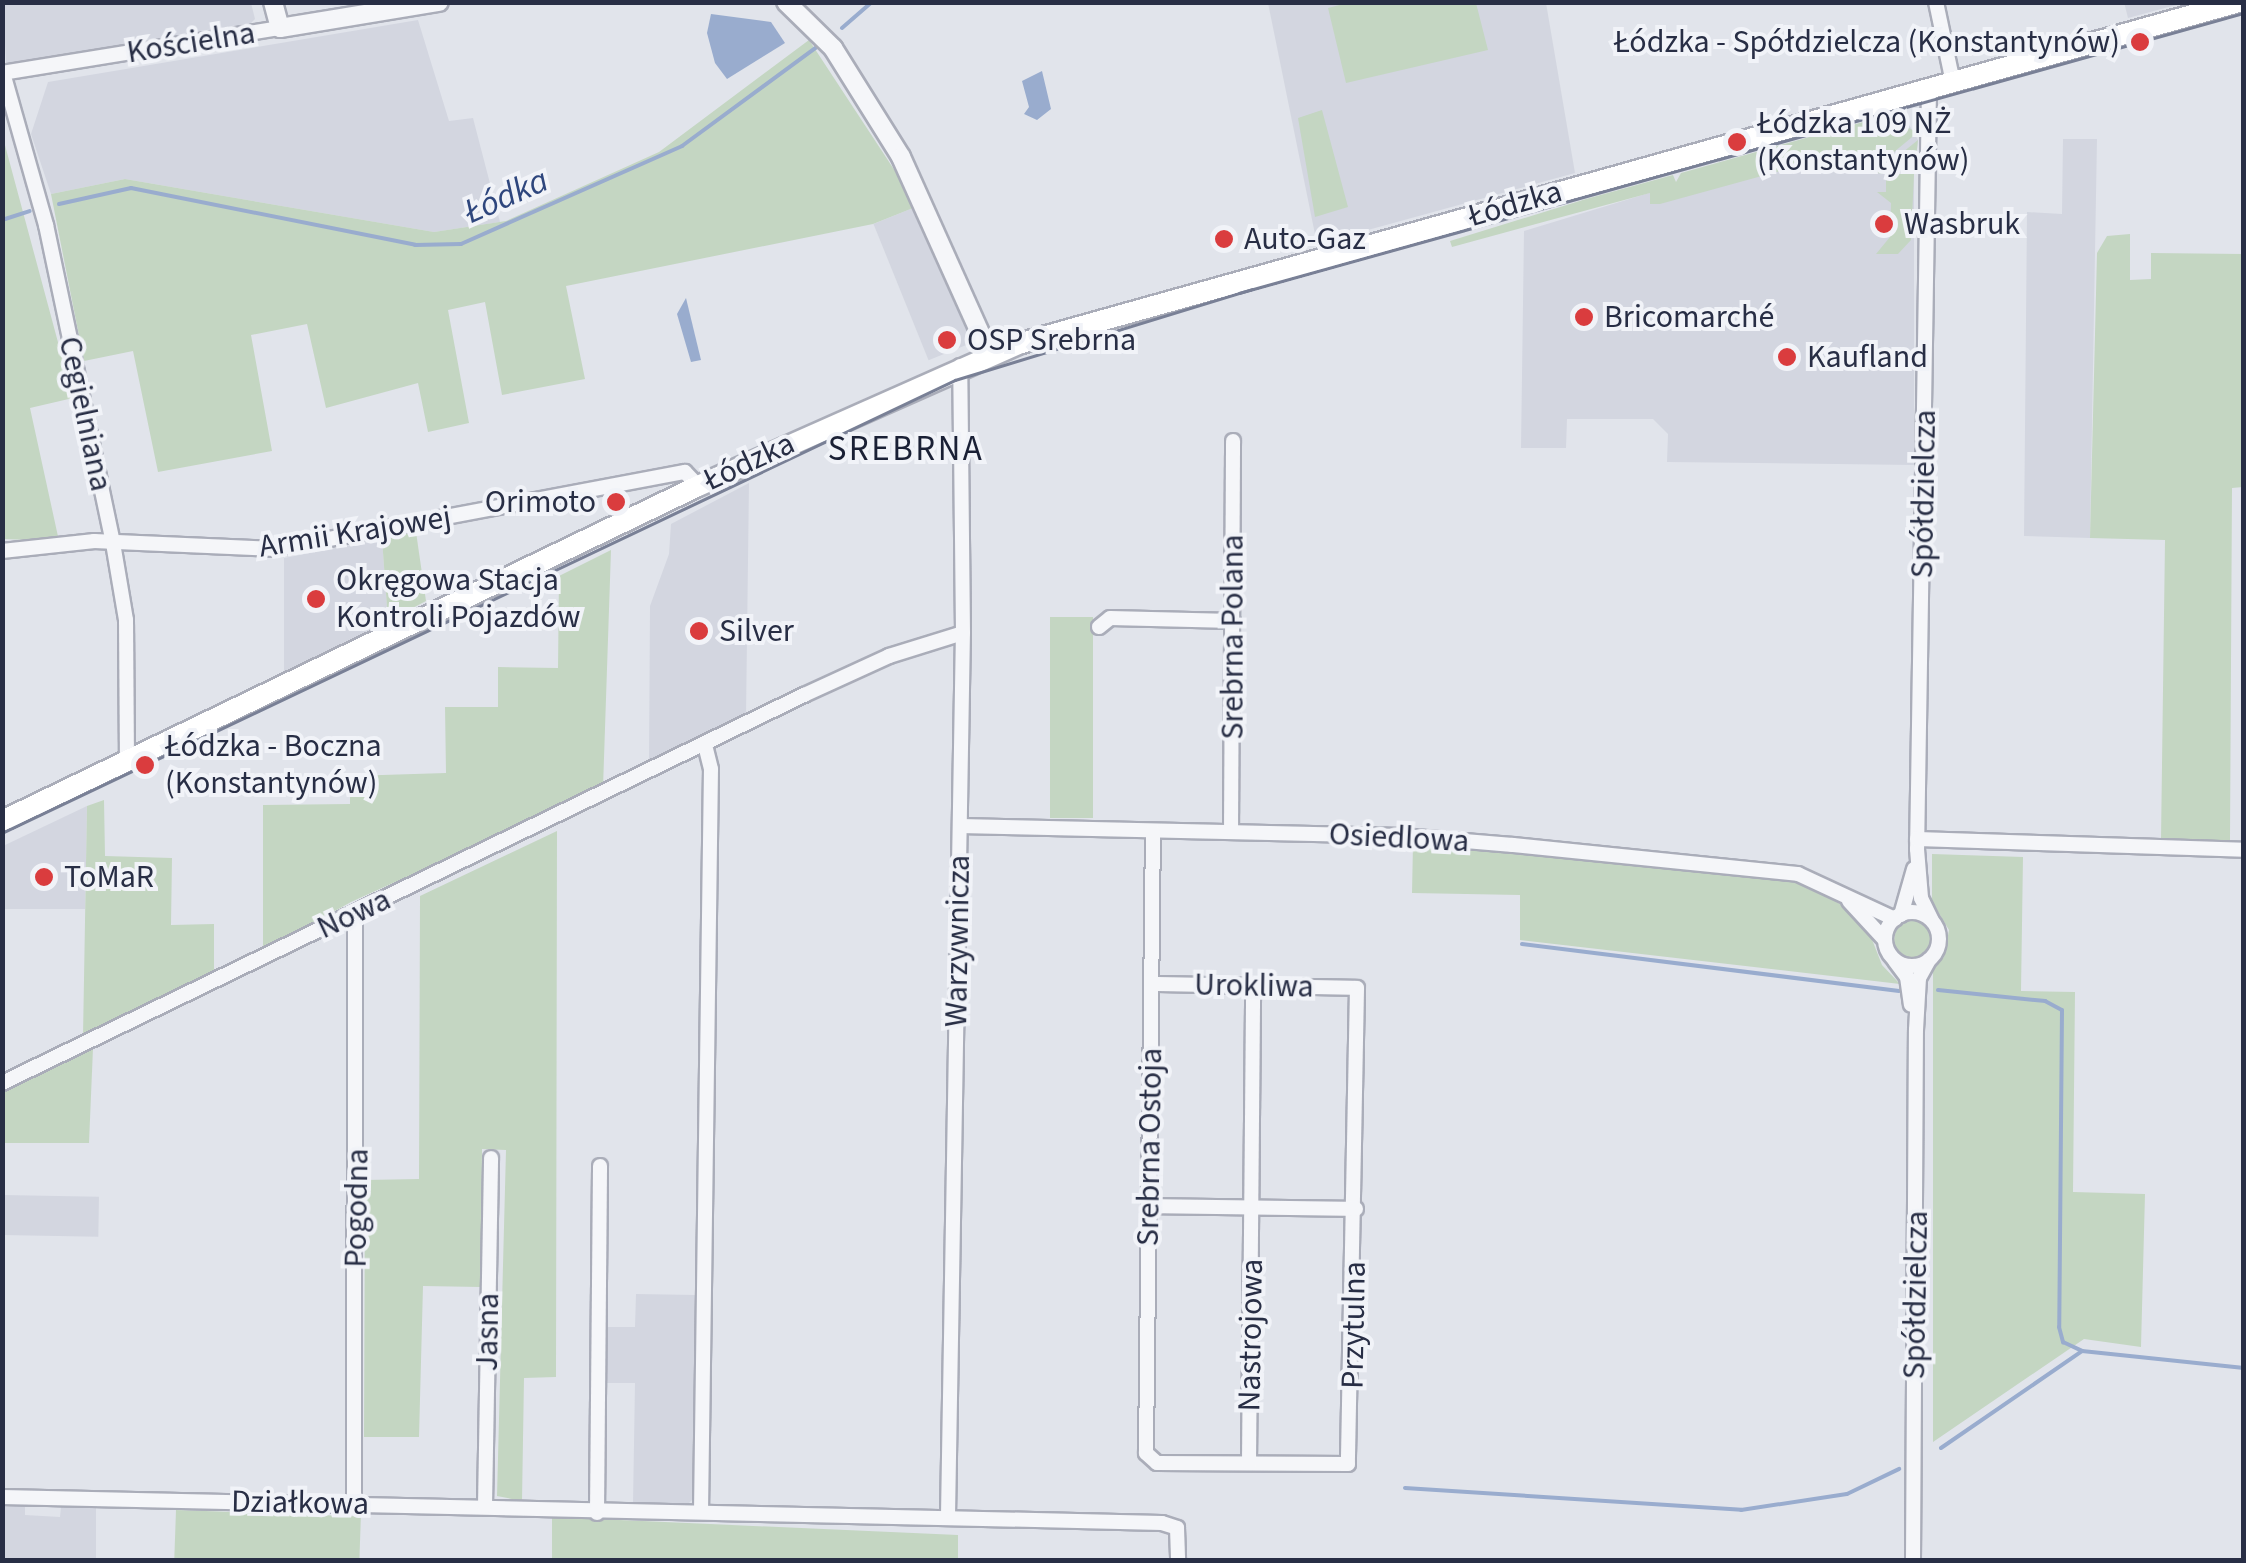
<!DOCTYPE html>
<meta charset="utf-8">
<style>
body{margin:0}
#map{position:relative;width:2246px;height:1563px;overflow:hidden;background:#e1e4eb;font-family:"Source Sans 3",sans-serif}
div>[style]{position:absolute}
.built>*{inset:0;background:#d3d6e0;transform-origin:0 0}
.green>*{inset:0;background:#c4d6c2;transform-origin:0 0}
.round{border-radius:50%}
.water>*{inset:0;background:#99acce}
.stream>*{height:4px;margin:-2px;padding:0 2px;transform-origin:2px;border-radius:2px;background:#99acce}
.roads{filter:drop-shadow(2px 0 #aaadb9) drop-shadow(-2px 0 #aaadb9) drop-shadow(0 2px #aaadb9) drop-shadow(0 -2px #aaadb9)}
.minor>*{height:14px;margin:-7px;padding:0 7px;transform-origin:7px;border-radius:7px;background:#f5f6f9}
.minor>.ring{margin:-7px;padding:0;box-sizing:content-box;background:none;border:14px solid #f5f6f9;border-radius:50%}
.tertiary>*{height:18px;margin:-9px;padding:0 9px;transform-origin:9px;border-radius:9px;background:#f5f6f9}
.secondary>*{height:20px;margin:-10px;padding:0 10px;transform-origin:10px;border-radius:10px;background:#fff}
.tram>*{height:2.5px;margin:-1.25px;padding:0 1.25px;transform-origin:1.25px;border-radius:1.25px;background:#798096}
.dots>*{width:28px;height:28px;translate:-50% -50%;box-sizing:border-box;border:5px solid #f1f3f8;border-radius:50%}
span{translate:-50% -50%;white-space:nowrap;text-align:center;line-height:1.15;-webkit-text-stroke:8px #f1f3f8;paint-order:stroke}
.poi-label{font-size:32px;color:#282e45}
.right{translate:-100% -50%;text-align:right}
.left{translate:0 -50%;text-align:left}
.street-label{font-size:32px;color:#282e45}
.water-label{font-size:35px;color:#2e467d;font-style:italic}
.neighbourhood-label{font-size:35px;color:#1a2035;letter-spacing:2.5px}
.frame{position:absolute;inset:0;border:5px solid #282e45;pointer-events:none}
</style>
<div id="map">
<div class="built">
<div style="clip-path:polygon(3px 2px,251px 3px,255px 19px,248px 26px,6px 64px)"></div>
<div style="clip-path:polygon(2124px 2px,2183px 2px,2183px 3px,2128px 18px)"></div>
<div style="clip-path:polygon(1268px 3px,1546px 3px,1575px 173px,1317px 244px)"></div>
<div style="clip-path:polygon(418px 20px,449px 121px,473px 118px,500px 222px,434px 232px,125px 179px,51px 194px,31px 134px,48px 82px)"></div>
<div style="clip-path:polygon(1890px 120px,1908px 123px,1918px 140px,1915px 167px,1900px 167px,1899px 174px,1914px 174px,1914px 465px,1667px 462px,1668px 434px,1653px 419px,1567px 419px,1566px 448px,1521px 448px,1524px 231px)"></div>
<div style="clip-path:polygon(2063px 139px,2097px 139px,2090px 538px,2024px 536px,2027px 212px,2062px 214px)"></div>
<div style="left:918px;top:206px;width:147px;height:48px;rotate:68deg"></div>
<div style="clip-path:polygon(749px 483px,746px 717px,649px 766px,650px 606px,669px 554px,671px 524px)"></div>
<div style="clip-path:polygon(382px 539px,388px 621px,284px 672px,284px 558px)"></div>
<div style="clip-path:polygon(87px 806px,85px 909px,3px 909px,3px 846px)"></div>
<div style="left:3px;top:1195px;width:96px;height:40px;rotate:1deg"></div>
<div style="clip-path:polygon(636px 1294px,696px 1295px,695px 1497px,688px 1504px,633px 1504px,635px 1383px,604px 1383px,605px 1327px,635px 1327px)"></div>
<div style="clip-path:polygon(3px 1504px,25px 1504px,25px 1515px,60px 1517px,61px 1507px,96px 1508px,96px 1560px,3px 1560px)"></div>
</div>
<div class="green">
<div style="clip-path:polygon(1351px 2px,1476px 3px,1488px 50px,1346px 83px,1328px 8px)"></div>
<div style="clip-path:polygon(809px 40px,918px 206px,873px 224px,566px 286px,585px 379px,502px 395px,485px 302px,448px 310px,469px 423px,428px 432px,418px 383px,326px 408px,307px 324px,251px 335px,272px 451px,158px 472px,133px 351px,84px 361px,51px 194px,125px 179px,434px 232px,506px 221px,659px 152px)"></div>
<div style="clip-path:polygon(1322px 110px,1348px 207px,1315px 217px,1298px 118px)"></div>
<div style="clip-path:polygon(1888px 115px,1917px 133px,1877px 166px,1798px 166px,1660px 204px,1650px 204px,1650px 193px,1452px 247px,1450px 241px,1586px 199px,1673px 175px,1676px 182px,1681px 173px)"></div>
<div style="clip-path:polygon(2px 134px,73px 398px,30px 408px,59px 541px,3px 539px)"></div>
<div style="clip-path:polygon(1918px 140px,1915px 167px,1899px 167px,1899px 174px,1914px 174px,1911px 240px,1898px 254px,1876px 254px,1890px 237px,1891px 203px,1877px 192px,1886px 192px,1886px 174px,1877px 173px)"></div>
<div style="clip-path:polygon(2130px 234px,2130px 280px,2151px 279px,2151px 253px,2243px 254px,2243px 487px,2232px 488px,2230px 841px,2161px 840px,2165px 540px,2090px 538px,2097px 253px,2107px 236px)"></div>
<div style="clip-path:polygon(416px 532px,426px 601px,388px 621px,382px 539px)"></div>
<div style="clip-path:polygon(611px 550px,603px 788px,351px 902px,263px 951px,263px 805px,350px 804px,350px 776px,446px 773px,445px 707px,498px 707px,498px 667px,558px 668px,559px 576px)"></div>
<div style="left:1050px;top:617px;width:43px;height:201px"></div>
<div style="clip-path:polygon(104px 800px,105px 856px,172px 858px,171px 925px,214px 924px,214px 973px,83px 1036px,87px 806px)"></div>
<div style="clip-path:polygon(557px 831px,556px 1377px,524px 1378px,522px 1501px,497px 1496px,506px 1150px,482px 1149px,481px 1287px,423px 1286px,419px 1437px,364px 1437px,365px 1180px,419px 1179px,420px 896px)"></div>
<div style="clip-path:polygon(1413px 844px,1804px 882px,1864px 919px,1882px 965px,1900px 984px,1520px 940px,1520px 895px,1412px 893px)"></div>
<div style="clip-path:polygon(1932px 854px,2023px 857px,2021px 991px,2075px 992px,2073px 1192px,2145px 1194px,2141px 1347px,2084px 1339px,1933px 1442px,1933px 970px,1944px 957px,1949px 930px,1932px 902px)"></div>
<div class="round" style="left:1894px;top:921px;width:38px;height:38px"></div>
<div style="clip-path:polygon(93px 1048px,89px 1143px,3px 1143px,3px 1090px)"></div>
<div style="left:176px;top:1510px;width:185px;height:50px;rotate:2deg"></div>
<div style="clip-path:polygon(552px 1517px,958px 1535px,958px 1560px,552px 1560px)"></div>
</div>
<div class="water">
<div style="clip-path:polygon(711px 14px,771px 22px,785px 43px,727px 79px,715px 63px,707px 33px)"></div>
<div style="clip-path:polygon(1042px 71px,1051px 109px,1037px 120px,1024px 114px,1029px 107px,1022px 81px)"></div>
<div style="clip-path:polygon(686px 298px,701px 360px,691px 362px,677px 314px)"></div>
</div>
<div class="stream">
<div style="left:842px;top:28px;width:40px;rotate:-41deg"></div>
<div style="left:59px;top:204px;width:74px;rotate:-12.5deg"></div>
<div style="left:131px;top:188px;width:290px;rotate:11.3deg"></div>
<div style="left:415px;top:245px;width:46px;rotate:-1.2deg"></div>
<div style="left:461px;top:244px;width:242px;rotate:-23.9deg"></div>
<div style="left:682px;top:146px;width:167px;rotate:-36.3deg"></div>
<div style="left:2px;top:220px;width:29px;rotate:-18deg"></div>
<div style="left:1522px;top:944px;width:380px;rotate:7.1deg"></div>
<div style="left:1938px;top:990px;width:108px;rotate:5.9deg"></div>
<div style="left:2045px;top:1001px;width:19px;rotate:28deg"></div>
<div style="left:2062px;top:1010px;width:317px;rotate:90.5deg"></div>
<div style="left:2059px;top:1327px;width:16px;rotate:75deg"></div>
<div style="left:2063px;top:1342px;width:21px;rotate:25deg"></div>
<div style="left:1941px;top:1448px;width:171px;rotate:-34.5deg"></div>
<div style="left:2082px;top:1351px;width:163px;rotate:6deg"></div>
<div style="left:1405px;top:1488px;width:337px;rotate:3.7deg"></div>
<div style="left:1741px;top:1510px;width:107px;rotate:-8.6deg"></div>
<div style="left:1847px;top:1494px;width:58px;rotate:-25.7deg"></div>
</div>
<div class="roads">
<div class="minor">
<div style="left:1936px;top:2px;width:83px;rotate:78.1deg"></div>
<div style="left:2px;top:73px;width:282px;rotate:-9.2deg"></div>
<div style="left:3px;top:73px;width:158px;rotate:74.2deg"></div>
<div style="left:46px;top:225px;width:325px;rotate:78.1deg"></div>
<div style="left:113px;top:543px;width:78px;rotate:80.4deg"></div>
<div style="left:126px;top:620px;width:141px;rotate:89.6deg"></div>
<div style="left:1929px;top:89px;width:760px;rotate:90.9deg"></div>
<div style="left:1917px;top:849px;width:49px;rotate:85.3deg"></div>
<div style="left:1921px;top:898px;width:25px;rotate:64deg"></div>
<div style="left:2px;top:551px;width:93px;rotate:-6.2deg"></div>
<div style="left:94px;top:541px;width:182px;rotate:2.5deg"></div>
<div style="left:276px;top:549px;width:416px;rotate:-10.7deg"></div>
<div style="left:685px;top:472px;width:19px;rotate:47deg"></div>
<div style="left:1099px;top:627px;width:14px;rotate:-39deg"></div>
<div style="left:1110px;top:618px;width:123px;rotate:1.4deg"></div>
<div style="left:960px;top:826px;width:442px;rotate:1.3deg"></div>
<div style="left:1402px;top:836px;width:111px;rotate:4.6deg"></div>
<div style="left:1513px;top:845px;width:286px;rotate:5.8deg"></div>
<div style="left:1798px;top:874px;width:107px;rotate:24.9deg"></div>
<div style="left:1231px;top:832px;width:391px;rotate:-89.7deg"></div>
<div style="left:1917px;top:839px;width:327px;rotate:1.9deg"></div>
<div style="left:1849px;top:901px;width:53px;rotate:47.3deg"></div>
<div class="ring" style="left:1885px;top:912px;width:40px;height:40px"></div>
<div style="left:1901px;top:915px;width:48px;rotate:-74.2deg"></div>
<div style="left:1895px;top:961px;width:20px;rotate:53deg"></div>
<div style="left:1907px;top:977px;width:28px;rotate:82deg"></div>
<div style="left:1152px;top:984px;width:205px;rotate:1.1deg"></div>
<div style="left:1357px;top:988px;width:476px;rotate:91.1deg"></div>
<div style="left:1348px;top:1464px;width:191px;rotate:-179.7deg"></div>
<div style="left:1157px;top:1463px;width:15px;rotate:-138deg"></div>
<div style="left:1146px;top:1453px;width:622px;rotate:-89.36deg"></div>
<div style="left:2px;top:1083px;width:891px;rotate:-25.82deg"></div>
<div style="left:804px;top:695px;width:94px;rotate:-24.6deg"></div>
<div style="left:889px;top:656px;width:77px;rotate:-17.3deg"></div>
<div style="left:1150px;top:1206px;width:206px;rotate:0.8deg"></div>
<div style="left:1249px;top:1463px;width:477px;rotate:-89.5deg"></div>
<div style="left:2px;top:1497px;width:1160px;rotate:1.28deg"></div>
<div style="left:1162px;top:1523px;width:16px;rotate:18deg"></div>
<div style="left:1177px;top:1528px;width:32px;rotate:88deg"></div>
<div style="left:354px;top:1504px;width:591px;rotate:-89.9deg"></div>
<div style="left:485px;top:1506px;width:348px;rotate:-89deg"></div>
<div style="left:701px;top:1512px;width:743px;rotate:-89.23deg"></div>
<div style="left:711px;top:769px;width:25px;rotate:-104deg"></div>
<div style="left:597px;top:1513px;width:347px;rotate:-89.5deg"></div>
<div style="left:948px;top:1516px;width:883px;rotate:-89.03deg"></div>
<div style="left:963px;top:633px;width:267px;rotate:-90.6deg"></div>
<div style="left:1913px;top:1560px;width:530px;rotate:-89.68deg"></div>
<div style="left:1916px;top:1030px;width:52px;rotate:-86.7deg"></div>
<div style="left:1919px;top:978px;width:21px;rotate:-61deg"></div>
</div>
<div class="tertiary">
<div style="left:273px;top:2px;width:27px;rotate:75deg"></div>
<div style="left:280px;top:28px;width:161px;rotate:-9.3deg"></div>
<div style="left:786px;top:2px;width:66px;rotate:44.4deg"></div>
<div style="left:833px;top:48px;width:128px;rotate:58deg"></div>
<div style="left:901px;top:157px;width:217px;rotate:65.8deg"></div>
</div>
<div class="secondary">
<div style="left:2px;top:821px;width:772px;rotate:-25.7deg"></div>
<div style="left:698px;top:486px;width:350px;rotate:-23.9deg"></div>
<div style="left:1018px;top:344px;width:1268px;rotate:-15.65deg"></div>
</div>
</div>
<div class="tram">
<div style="left:1239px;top:293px;width:1043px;rotate:-15.57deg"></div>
<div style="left:2px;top:833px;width:1055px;rotate:-25.42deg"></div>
<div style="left:955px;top:380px;width:311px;rotate:-17deg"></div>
</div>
<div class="dots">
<div style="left:2140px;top:42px;background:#da3c3e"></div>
<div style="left:1737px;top:142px;background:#da3c3e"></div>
<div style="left:1884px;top:224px;background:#da3c3e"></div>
<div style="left:1224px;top:239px;background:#da3c3e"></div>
<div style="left:1584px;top:317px;background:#da3c3e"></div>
<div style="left:947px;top:340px;background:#da3c3e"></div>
<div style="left:1787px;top:357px;background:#da3c3e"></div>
<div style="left:616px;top:502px;background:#da3c3e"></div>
<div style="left:316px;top:599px;background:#da3c3e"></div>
<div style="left:699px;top:631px;background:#da3c3e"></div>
<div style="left:145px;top:765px;background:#da3c3e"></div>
<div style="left:44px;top:877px;background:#da3c3e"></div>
</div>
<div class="poi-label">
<span class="right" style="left:2120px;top:42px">Łódzka - Spółdzielcza (Konstantynów)</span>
<span class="left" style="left:1757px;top:142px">Łódzka 109 NŻ<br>(Konstantynów)</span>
<span class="left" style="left:1904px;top:224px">Wasbruk</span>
<span class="left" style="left:1244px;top:239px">Auto-Gaz</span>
<span class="left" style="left:1604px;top:317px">Bricomarché</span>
<span class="left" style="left:967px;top:340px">OSP Srebrna</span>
<span class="left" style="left:1807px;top:357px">Kaufland</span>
<span class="right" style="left:596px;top:502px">Orimoto</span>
<span class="left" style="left:336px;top:599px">Okręgowa Stacja<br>Kontroli Pojazdów</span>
<span class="left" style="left:719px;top:631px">Silver</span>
<span class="left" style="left:165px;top:765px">Łódzka - Boczna<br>(Konstantynów)</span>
<span class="left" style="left:64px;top:877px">ToMaR</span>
</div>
<div class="street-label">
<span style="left:191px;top:43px;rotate:-9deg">Kościelna</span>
<span style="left:1515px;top:204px;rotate:-16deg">Łódzka</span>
<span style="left:85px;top:414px;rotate:78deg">Cegielniana</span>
<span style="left:749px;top:462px;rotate:-25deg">Łódzka</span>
<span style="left:1924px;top:494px;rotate:-89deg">Spółdzielcza</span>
<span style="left:355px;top:532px;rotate:-9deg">Armii Krajowej</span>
<span style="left:1233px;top:637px;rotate:-90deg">Srebrna Polana</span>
<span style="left:1399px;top:838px;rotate:3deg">Osiedlowa</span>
<span style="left:354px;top:914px;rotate:-25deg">Nowa</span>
<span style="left:958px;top:941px;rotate:-89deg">Warzywnicza</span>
<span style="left:1254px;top:986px;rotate:1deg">Urokliwa</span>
<span style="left:1150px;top:1147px;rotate:-89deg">Srebrna Ostoja</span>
<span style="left:357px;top:1208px;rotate:-89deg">Pogodna</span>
<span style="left:1916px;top:1295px;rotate:-89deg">Spółdzielcza</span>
<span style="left:1354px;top:1325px;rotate:-89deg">Przytulna</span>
<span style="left:488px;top:1332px;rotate:-89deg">Jasna</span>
<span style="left:1251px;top:1335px;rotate:-89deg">Nastrojowa</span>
<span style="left:300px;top:1503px;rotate:1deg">Działkowa</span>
</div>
<div class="water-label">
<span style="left:506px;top:196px;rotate:-24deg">Łódka</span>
</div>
<div class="neighbourhood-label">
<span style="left:906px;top:449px">SREBRNA</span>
</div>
<div class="frame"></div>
</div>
